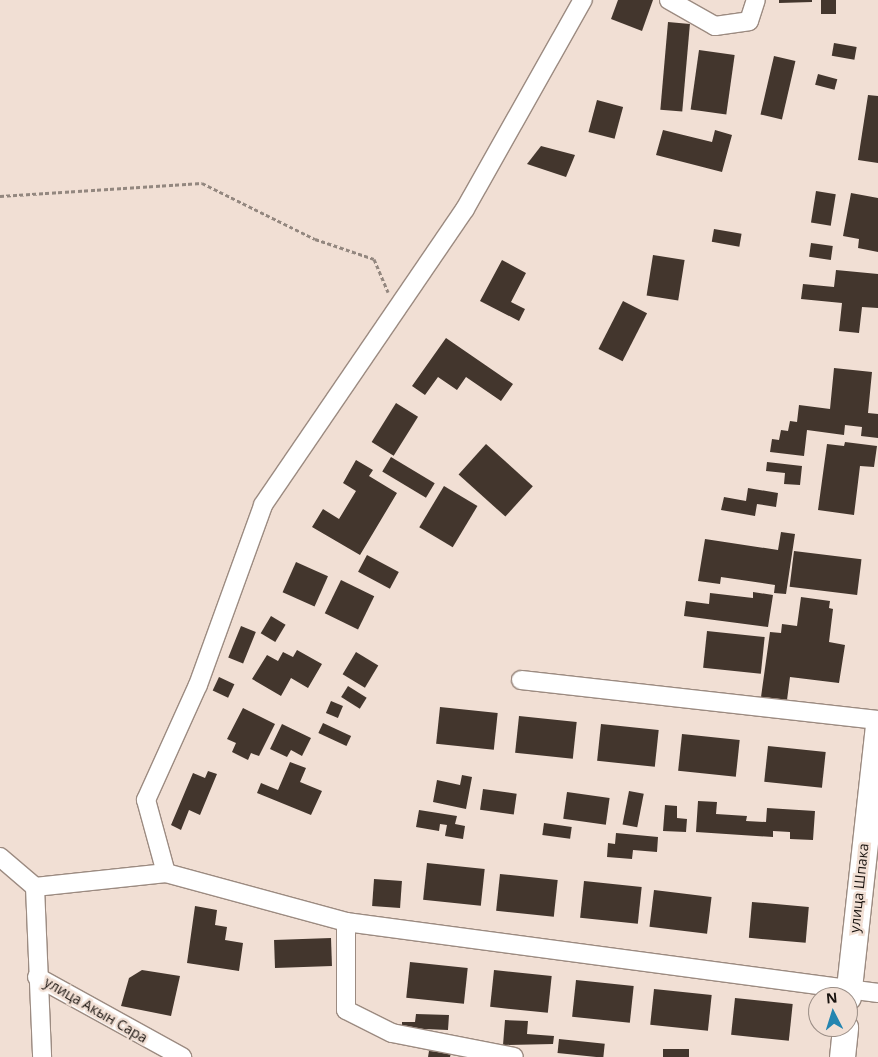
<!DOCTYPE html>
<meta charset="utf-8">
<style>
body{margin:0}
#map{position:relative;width:878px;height:1057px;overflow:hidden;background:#f1dfd4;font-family:"Open Sans",sans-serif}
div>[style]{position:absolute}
.building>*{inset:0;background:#43362d;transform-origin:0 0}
.path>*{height:3px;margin-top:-1.5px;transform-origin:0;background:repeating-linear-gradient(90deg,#93877f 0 4px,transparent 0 6.5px)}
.roads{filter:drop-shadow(1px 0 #9c8b81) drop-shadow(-1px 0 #9c8b81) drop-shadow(0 1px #9c8b81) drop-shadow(0 -1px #9c8b81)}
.street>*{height:18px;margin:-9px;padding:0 9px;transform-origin:9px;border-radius:9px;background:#fff}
.secondary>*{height:25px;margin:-12.5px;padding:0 12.5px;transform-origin:12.5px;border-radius:12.5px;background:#fff}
span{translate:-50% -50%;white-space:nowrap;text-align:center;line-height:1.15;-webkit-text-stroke:5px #f1dfd4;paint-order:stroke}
.street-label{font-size:14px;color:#18120e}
.north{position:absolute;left:808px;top:987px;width:50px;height:50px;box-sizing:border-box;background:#f1dfd4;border:1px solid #9a8d85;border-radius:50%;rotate:355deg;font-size:14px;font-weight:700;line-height:20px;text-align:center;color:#18120e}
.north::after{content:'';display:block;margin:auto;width:18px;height:22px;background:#2485b0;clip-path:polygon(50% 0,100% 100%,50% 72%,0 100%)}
</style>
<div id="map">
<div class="building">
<div style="clip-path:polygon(618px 0,653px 0,642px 31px,611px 19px)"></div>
<div style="clip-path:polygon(779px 0,812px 0,812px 2px,779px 3px)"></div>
<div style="left:821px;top:0;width:15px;height:14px"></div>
<div style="left:668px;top:22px;width:22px;height:88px;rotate:5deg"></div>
<div style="left:834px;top:43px;width:23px;height:13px;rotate:10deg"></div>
<div style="left:699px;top:50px;width:36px;height:60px;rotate:8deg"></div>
<div style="left:774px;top:56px;width:22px;height:60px;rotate:13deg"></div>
<div style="left:818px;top:74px;width:20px;height:11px;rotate:15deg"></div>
<div style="clip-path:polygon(868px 95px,878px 96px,878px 163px,858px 160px)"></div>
<div style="left:597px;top:100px;width:27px;height:33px;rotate:15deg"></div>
<div style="clip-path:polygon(663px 130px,712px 142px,715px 130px,732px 135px,722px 172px,656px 155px)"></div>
<div style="clip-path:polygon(541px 146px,575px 155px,566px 177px,527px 164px)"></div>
<div style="left:816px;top:191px;width:20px;height:32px;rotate:9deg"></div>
<div style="clip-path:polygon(851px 193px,878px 198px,878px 252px,858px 248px,859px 239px,843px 236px)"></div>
<div style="left:714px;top:229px;width:28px;height:13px;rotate:10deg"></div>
<div style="left:811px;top:243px;width:22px;height:14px;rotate:8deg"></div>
<div style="left:653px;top:255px;width:32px;height:41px;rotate:9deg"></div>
<div style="clip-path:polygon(502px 260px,526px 273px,511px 302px,525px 309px,519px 321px,480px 301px)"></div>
<div style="clip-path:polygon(836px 270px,878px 274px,878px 308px,862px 307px,859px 333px,839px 331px,842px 303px,801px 299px,803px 284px,834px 287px)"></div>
<div style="left:623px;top:301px;width:27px;height:54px;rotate:27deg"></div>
<div style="clip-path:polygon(446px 338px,513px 384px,501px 401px,466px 377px,457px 390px,438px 377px,425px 395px,412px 386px)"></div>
<div style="clip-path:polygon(834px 368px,872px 372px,868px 413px,878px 414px,878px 438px,861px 436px,862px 427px,845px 425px,844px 435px,807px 430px,804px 456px,770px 452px,772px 439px,779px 440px,781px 430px,788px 431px,790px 421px,797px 422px,799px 405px,830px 409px)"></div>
<div style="left:396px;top:403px;width:26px;height:46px;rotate:32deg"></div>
<div style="clip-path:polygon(845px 442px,877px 446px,874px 467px,860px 466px,854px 515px,818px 510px,827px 444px,844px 446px)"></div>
<div style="left:486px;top:444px;width:63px;height:41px;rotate:42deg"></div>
<div style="left:391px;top:457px;width:51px;height:17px;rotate:31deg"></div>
<div style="clip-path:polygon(356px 460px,373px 470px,369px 476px,397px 493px,360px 555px,312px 527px,323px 509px,339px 519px,356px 491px,343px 483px)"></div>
<div style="clip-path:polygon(767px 462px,802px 466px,800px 485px,784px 484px,785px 473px,766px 471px)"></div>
<div style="left:444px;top:486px;width:39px;height:48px;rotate:31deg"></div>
<div style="clip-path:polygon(748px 488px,778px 493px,776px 507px,757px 504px,755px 516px,721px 510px,724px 497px,746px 501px)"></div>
<div style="clip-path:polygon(781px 532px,795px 534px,786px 594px,774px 593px,775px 585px,721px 577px,720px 584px,698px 581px,705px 539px,778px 550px)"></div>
<div style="left:794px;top:551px;width:68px;height:36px;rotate:7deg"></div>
<div style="left:367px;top:555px;width:36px;height:19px;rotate:28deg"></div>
<div style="left:296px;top:562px;width:35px;height:33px;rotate:24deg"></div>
<div style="left:341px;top:580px;width:37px;height:37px;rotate:26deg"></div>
<div style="clip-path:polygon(753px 592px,773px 595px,768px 627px,684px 616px,686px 601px,709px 604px,710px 593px,753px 598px)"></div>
<div style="clip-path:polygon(801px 597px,830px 601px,829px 608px,833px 609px,829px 642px,845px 645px,839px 683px,790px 677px,787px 700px,761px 697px,770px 632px,781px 633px,782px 624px,797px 626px)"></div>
<div style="left:271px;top:616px;width:17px;height:20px;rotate:31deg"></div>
<div style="left:241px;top:626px;width:16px;height:34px;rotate:22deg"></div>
<div style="left:707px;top:631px;width:58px;height:37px;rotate:6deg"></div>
<div style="clip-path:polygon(297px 650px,322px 664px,308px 688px,291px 678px,281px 696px,252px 679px,267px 655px,278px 661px,283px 652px,293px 657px)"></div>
<div style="left:356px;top:652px;width:26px;height:26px;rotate:31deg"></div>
<div style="left:219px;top:677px;width:17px;height:15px;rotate:25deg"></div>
<div style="left:348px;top:686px;width:22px;height:13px;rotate:32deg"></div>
<div style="left:331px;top:701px;width:13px;height:13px;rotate:23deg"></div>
<div style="left:440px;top:707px;width:58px;height:37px;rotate:6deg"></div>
<div style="clip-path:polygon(243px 708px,275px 724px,259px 756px,251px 753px,248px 760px,232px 752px,236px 743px,227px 739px)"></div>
<div style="left:519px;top:716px;width:58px;height:37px;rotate:6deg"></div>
<div style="left:323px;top:723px;width:31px;height:11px;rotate:25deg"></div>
<div style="clip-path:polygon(282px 724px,311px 738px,302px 756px,291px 750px,287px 757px,270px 749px)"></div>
<div style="left:601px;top:724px;width:58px;height:37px;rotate:6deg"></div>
<div style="left:682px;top:734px;width:58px;height:37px;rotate:6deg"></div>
<div style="left:768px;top:746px;width:58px;height:36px;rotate:6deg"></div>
<div style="clip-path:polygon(290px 762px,306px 768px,300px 782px,322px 791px,311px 815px,257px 793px,261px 783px,278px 790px)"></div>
<div style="clip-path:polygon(208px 771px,217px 774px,200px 815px,189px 810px,181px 830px,171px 825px,193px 773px,205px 778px)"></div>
<div style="clip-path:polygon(462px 775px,472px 777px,466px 809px,433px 802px,437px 780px,460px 785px)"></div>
<div style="left:483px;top:789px;width:34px;height:21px;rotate:8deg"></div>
<div style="left:629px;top:791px;width:15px;height:34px;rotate:11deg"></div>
<div style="left:567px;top:792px;width:43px;height:27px;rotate:8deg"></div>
<div style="clip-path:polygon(698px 801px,717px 802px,716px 814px,747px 816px,746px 821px,766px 822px,767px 808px,815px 811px,813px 840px,790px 839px,790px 832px,773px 831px,773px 837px,696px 832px)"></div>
<div style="clip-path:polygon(665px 805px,677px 806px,677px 818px,687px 819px,686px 832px,663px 831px)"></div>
<div style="clip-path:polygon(419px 810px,457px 816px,455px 824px,465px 826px,463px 839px,445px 836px,447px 825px,440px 824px,439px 831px,416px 827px)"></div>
<div style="left:544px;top:823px;width:28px;height:12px;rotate:8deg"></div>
<div style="clip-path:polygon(616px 833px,658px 837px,657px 852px,633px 850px,632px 859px,607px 857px,608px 843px,615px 844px)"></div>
<div style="left:427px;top:863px;width:58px;height:37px;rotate:6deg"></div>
<div style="left:500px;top:874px;width:58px;height:37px;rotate:6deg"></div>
<div style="left:374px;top:879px;width:28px;height:27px;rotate:4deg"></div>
<div style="left:584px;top:881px;width:58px;height:37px;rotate:6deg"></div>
<div style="left:654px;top:890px;width:58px;height:37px;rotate:7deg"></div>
<div style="left:752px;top:902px;width:57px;height:36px;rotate:5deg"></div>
<div style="clip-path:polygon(195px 906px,217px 910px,215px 925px,227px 927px,225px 940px,243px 943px,239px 971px,187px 963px)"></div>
<div style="left:331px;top:938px;width:28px;height:57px;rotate:88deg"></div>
<div style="left:410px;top:962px;width:58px;height:36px;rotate:6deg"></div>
<div style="clip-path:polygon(142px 970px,180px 976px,171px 1016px,121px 1006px,129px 978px)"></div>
<div style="left:494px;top:970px;width:58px;height:37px;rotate:6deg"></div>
<div style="left:576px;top:980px;width:58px;height:37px;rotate:6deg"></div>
<div style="left:654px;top:989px;width:58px;height:36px;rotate:6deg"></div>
<div style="left:735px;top:998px;width:58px;height:37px;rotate:6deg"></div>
<div style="clip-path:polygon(416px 1014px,449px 1015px,448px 1030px,402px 1028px,402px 1022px,415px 1022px)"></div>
<div style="clip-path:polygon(505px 1020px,528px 1021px,527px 1034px,554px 1036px,553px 1044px,503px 1045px)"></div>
<div style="left:559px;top:1039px;width:46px;height:14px;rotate:6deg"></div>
<div style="left:689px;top:1049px;width:8px;height:26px;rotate:90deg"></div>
<div style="clip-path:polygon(429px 1051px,451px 1053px,450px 1057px,428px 1057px)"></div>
</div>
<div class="path">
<div style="left:0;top:196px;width:202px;rotate:-3.7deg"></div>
<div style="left:202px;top:183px;width:126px;rotate:26.4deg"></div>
<div style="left:315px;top:239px;width:62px;rotate:18.7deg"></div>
<div style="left:374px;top:259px;width:36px;rotate:67deg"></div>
</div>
<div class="roads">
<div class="street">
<div style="left:669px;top:0;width:53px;rotate:29.5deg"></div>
<div style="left:715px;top:26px;width:34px;rotate:-8deg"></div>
<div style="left:749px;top:21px;width:22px;rotate:-72deg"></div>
<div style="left:521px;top:680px;width:359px;rotate:6.4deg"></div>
<div style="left:0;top:857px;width:46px;rotate:40.6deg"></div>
<div style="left:35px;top:887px;width:132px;rotate:-6.1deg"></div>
<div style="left:166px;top:873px;width:187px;rotate:15.2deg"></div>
<div style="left:346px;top:922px;width:537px;rotate:7.6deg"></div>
<div style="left:166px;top:873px;width:76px;rotate:-105.3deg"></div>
<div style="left:146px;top:800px;width:126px;rotate:-65.7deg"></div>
<div style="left:198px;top:685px;width:191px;rotate:-70.1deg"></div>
<div style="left:263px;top:505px;width:358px;rotate:-55.7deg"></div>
<div style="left:465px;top:209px;width:240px;rotate:-60.6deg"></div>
<div style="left:35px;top:887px;width:170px;rotate:87.6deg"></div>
<div style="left:346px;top:922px;width:88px;rotate:90deg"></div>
<div style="left:346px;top:1010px;width:51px;rotate:26.6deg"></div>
<div style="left:392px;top:1033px;width:124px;rotate:11.1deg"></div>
<div style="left:37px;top:977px;width:166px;rotate:28.9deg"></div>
</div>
<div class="secondary">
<div style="left:848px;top:997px;width:272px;rotate:-83.7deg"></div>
<div style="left:842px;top:1057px;width:30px;rotate:-84deg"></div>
</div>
</div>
<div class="street-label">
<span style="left:859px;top:888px;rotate:-84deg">улица Шпака</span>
<span style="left:96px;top:1010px;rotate:30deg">улица Акын Сара</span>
</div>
<div class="north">N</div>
</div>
